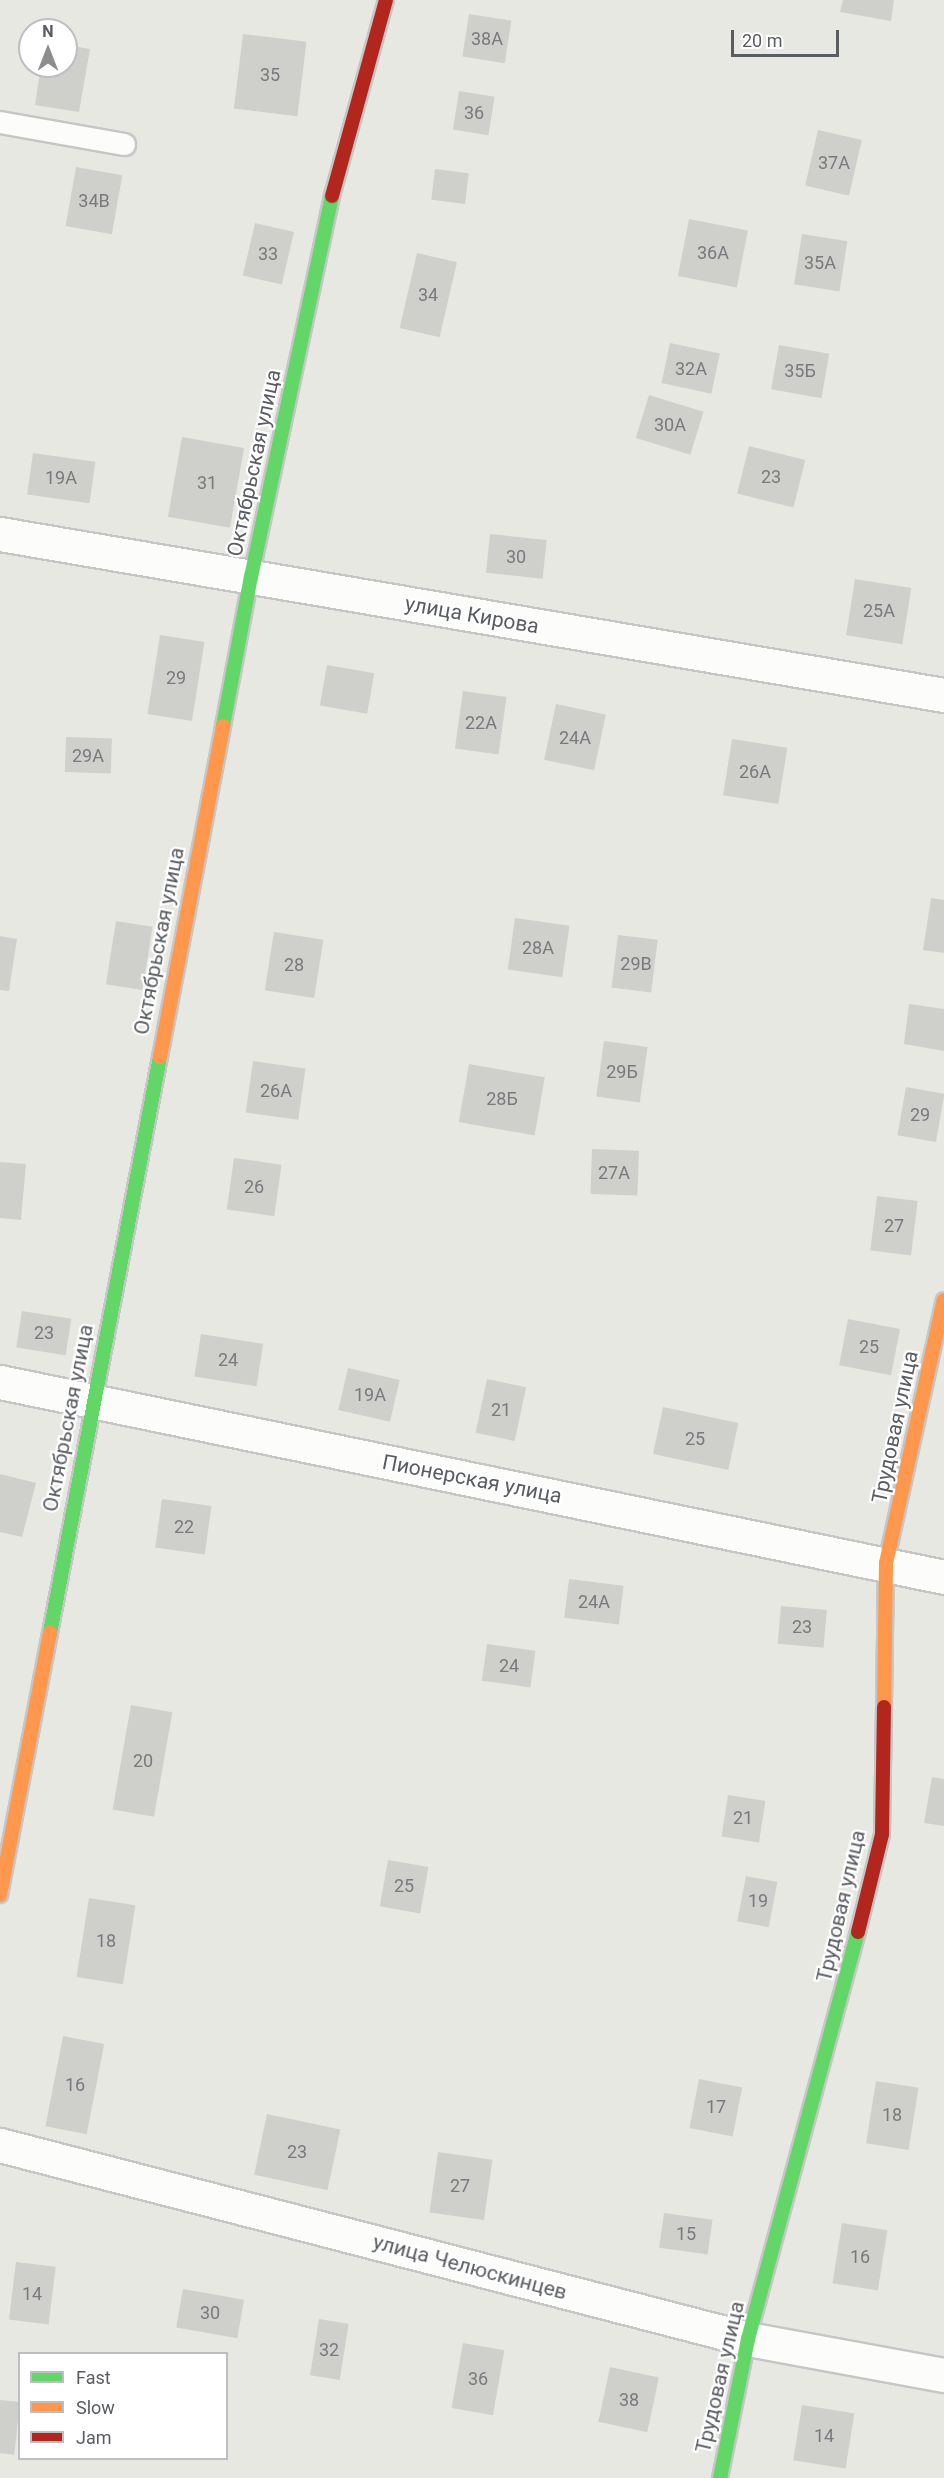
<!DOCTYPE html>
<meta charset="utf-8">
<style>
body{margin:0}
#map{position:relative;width:944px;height:2478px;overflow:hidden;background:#e8e8e3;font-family:Roboto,sans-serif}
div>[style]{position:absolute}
.building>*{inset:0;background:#cfcfcc;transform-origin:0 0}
.roads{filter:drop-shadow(2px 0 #c5c6c5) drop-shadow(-2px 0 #c5c6c5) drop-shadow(0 2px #c5c6c5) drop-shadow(0 -2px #c5c6c5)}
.lane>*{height:21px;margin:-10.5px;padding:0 10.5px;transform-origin:10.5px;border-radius:10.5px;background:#fcfcfb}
.street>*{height:33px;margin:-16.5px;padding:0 16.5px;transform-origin:16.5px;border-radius:16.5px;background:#fcfcfb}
.fast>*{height:14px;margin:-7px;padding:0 7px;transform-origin:7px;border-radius:7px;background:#63d668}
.slow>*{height:14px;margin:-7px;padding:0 7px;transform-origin:7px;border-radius:7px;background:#ff974d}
.jam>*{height:14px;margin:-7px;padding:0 7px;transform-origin:7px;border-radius:7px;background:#b3261e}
span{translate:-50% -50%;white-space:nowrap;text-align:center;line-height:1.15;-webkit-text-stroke:4.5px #fff;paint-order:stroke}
.number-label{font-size:18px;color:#787a7d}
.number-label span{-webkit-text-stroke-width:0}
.street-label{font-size:21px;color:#595c61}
.legend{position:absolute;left:18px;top:2352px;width:210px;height:108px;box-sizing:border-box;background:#fff;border:2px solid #bdbec0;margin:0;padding:8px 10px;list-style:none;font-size:18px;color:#595c61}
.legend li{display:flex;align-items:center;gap:12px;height:30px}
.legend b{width:30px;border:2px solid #bdbec0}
.north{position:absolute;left:18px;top:18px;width:60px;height:60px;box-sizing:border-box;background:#fff;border:2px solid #bdbec0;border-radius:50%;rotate:0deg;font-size:16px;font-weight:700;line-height:24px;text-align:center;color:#595c61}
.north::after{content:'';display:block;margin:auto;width:21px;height:27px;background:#8b8d8e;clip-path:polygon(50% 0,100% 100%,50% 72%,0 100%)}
.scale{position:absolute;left:731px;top:30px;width:108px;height:27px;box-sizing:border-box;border:3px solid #595c61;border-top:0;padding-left:8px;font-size:18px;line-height:21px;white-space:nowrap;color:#595c61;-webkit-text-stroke:4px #fff;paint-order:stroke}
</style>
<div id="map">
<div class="building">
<div style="clip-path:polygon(843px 0,894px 0,891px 21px,840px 12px)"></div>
<div style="left:469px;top:14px;width:43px;height:43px;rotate:9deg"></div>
<div style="left:243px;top:34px;width:64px;height:75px;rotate:7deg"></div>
<div style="clip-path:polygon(66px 45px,90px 49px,79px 112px,35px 105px,41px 66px,66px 66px)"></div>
<div style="left:459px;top:91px;width:36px;height:39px;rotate:9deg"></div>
<div style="left:818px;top:130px;width:45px;height:57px;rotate:13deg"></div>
<div style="left:76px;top:167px;width:47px;height:60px;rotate:10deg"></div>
<div style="left:435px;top:169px;width:34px;height:31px;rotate:7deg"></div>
<div style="left:689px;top:219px;width:60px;height:58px;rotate:11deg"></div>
<div style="left:255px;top:223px;width:40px;height:54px;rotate:13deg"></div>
<div style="left:802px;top:234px;width:46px;height:51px;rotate:9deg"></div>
<div style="left:417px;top:253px;width:41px;height:77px;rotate:13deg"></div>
<div style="left:670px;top:343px;width:51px;height:41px;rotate:12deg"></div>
<div style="left:779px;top:345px;width:51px;height:45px;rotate:10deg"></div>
<div style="left:649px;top:395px;width:57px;height:45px;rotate:17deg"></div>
<div style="left:182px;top:437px;width:63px;height:81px;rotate:10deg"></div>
<div style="left:749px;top:446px;width:58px;height:49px;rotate:14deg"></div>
<div style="left:33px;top:453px;width:63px;height:42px;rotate:8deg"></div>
<div style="left:490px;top:534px;width:57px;height:39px;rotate:6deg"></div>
<div style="left:855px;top:579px;width:57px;height:57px;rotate:9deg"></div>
<div style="left:160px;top:635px;width:45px;height:80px;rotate:9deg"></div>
<div style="left:327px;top:665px;width:48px;height:41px;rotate:10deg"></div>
<div style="left:463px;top:691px;width:44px;height:58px;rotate:8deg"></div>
<div style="left:556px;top:704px;width:51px;height:57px;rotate:12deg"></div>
<div style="left:66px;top:737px;width:46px;height:35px;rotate:2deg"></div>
<div style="left:732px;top:739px;width:56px;height:57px;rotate:9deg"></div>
<div style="clip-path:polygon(931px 898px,944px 900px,944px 953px,923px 950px)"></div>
<div style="left:515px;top:918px;width:55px;height:52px;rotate:8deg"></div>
<div style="left:116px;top:921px;width:37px;height:64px;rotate:9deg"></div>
<div style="left:274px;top:932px;width:50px;height:59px;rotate:9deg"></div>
<div style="left:618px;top:935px;width:40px;height:53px;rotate:7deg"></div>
<div style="clip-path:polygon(0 936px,17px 939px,9px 991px,0 990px)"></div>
<div style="clip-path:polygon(909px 1004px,944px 1009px,944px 1051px,904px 1044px)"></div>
<div style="left:604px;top:1041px;width:44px;height:56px;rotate:8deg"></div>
<div style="left:253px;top:1061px;width:53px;height:52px;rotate:8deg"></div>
<div style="left:469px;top:1064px;width:77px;height:59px;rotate:10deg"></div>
<div style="left:906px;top:1087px;width:39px;height:49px;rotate:10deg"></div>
<div style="left:592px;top:1149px;width:47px;height:45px;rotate:2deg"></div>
<div style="left:234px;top:1158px;width:48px;height:52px;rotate:8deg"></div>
<div style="clip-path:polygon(0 1162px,26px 1164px,21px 1220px,0 1218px)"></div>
<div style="left:877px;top:1196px;width:41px;height:55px;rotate:7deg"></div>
<div style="left:22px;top:1311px;width:50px;height:37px;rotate:9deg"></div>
<div style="left:848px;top:1319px;width:53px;height:47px;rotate:11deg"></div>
<div style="left:201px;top:1334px;width:63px;height:43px;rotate:9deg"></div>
<div style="left:348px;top:1368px;width:53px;height:43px;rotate:13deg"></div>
<div style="left:487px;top:1379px;width:40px;height:55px;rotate:12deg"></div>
<div style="left:663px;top:1407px;width:77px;height:48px;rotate:12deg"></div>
<div style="clip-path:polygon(0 1474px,36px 1483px,22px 1537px,0 1532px)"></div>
<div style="left:162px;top:1499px;width:50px;height:49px;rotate:8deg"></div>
<div style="left:569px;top:1579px;width:55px;height:39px;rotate:7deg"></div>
<div style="left:781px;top:1606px;width:46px;height:38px;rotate:5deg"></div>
<div style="left:487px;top:1644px;width:49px;height:37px;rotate:8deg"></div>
<div style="left:131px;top:1705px;width:42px;height:106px;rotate:10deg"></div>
<div style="clip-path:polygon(932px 1777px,944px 1779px,944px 1826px,924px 1823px)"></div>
<div style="left:728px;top:1795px;width:38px;height:42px;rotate:9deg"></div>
<div style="left:388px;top:1860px;width:41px;height:47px;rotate:10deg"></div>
<div style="left:746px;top:1876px;width:32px;height:46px;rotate:11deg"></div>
<div style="left:89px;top:1898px;width:47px;height:80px;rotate:9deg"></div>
<div style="left:63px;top:2036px;width:42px;height:92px;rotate:11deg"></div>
<div style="left:699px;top:2079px;width:44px;height:50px;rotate:11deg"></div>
<div style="left:876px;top:2081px;width:43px;height:63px;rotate:9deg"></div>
<div style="left:267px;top:2114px;width:75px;height:62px;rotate:12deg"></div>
<div style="left:438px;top:2152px;width:55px;height:61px;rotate:8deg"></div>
<div style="left:664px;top:2213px;width:49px;height:35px;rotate:8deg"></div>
<div style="left:842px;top:2223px;width:46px;height:61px;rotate:9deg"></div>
<div style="left:16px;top:2262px;width:40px;height:58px;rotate:7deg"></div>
<div style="left:183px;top:2289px;width:62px;height:39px;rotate:10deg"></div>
<div style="left:319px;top:2319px;width:30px;height:57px;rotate:9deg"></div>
<div style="left:463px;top:2343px;width:42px;height:66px;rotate:10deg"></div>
<div style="left:610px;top:2367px;width:50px;height:56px;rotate:12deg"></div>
<div style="left:0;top:2400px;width:20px;height:53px;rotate:6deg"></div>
<div style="left:802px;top:2405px;width:53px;height:56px;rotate:9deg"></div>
</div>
<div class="roads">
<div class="lane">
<div style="left:0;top:122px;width:126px;rotate:10.1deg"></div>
</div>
<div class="street">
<div style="left:0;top:534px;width:958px;rotate:9.68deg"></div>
<div style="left:0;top:1382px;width:964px;rotate:11.67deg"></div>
<div style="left:0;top:2145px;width:773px;rotate:14.54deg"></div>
<div style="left:748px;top:2339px;width:199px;rotate:10.4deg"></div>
</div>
<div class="fast">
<div style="left:223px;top:726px;width:152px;rotate:-79.4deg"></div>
<div style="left:251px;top:577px;width:390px;rotate:-78deg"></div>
<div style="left:50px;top:1633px;width:586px;rotate:-79.19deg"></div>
<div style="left:720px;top:2478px;width:142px;rotate:-78.6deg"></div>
<div style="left:748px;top:2339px;width:422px;rotate:-74.9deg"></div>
</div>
<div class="slow">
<div style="left:160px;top:1057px;width:337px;rotate:-79.2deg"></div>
<div style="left:884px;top:1707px;width:144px;rotate:-89.2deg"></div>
<div style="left:886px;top:1563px;width:269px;rotate:-77.6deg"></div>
<div style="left:0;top:1895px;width:267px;rotate:-79.2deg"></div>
</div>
<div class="jam">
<div style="left:332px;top:196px;width:203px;rotate:-74.6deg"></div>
<div style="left:858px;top:1932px;width:101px;rotate:-76.2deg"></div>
<div style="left:882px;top:1834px;width:127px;rotate:-89.1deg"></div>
</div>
</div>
<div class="number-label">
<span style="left:487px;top:39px">38А</span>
<span style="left:270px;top:75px">35</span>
<span style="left:474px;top:113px">36</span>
<span style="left:834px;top:163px">37А</span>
<span style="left:94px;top:201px">34В</span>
<span style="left:713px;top:253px">36А</span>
<span style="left:268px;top:254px">33</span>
<span style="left:820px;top:263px">35А</span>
<span style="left:428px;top:295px">34</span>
<span style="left:691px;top:369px">32А</span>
<span style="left:800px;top:371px">35Б</span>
<span style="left:670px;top:425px">30А</span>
<span style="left:771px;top:477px">23</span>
<span style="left:61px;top:478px">19А</span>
<span style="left:207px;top:483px">31</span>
<span style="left:516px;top:557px">30</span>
<span style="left:879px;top:611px">25А</span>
<span style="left:176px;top:678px">29</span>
<span style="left:481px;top:723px">22А</span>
<span style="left:575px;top:738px">24А</span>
<span style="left:88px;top:756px">29А</span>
<span style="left:755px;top:772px">26А</span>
<span style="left:538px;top:948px">28А</span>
<span style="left:636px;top:964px">29В</span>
<span style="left:294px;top:965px">28</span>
<span style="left:622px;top:1072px">29Б</span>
<span style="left:276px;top:1091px">26А</span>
<span style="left:502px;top:1099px">28Б</span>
<span style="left:920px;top:1115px">29</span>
<span style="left:614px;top:1173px">27А</span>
<span style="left:254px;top:1187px">26</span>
<span style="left:894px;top:1226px">27</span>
<span style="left:44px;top:1333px">23</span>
<span style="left:869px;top:1347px">25</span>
<span style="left:228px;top:1360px">24</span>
<span style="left:370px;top:1395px">19А</span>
<span style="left:501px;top:1410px">21</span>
<span style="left:695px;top:1439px">25</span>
<span style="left:184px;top:1527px">22</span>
<span style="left:594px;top:1602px">24А</span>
<span style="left:802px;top:1627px">23</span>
<span style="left:509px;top:1666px">24</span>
<span style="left:143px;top:1761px">20</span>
<span style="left:743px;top:1818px">21</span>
<span style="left:404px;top:1886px">25</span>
<span style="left:758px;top:1901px">19</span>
<span style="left:106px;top:1941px">18</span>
<span style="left:75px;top:2085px">16</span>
<span style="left:716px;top:2107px">17</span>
<span style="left:892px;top:2115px">18</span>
<span style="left:297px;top:2152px">23</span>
<span style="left:460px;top:2186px">27</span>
<span style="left:686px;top:2234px">15</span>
<span style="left:860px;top:2257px">16</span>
<span style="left:32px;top:2294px">14</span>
<span style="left:210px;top:2313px">30</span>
<span style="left:329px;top:2350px">32</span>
<span style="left:478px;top:2379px">36</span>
<span style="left:629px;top:2400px">38</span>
<span style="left:824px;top:2436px">14</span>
</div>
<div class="street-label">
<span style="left:254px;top:463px;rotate:-78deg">Октябрьская улица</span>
<span style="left:472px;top:615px;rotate:10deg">улица Кирова</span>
<span style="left:159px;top:941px;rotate:-79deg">Октябрьская улица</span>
<span style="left:68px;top:1418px;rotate:-79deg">Октябрьская улица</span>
<span style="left:895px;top:1427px;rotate:-78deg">Трудовая улица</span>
<span style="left:472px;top:1479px;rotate:11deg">Пионерская улица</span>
<span style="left:841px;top:1906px;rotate:-77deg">Трудовая улица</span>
<span style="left:470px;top:2267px;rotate:15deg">улица Челюскинцев</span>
<span style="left:720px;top:2377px;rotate:-77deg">Трудовая улица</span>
</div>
<ul class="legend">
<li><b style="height:8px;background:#63d668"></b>Fast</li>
<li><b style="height:8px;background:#ff974d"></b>Slow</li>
<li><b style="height:8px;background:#b3261e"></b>Jam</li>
</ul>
<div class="north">N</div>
<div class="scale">20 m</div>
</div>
